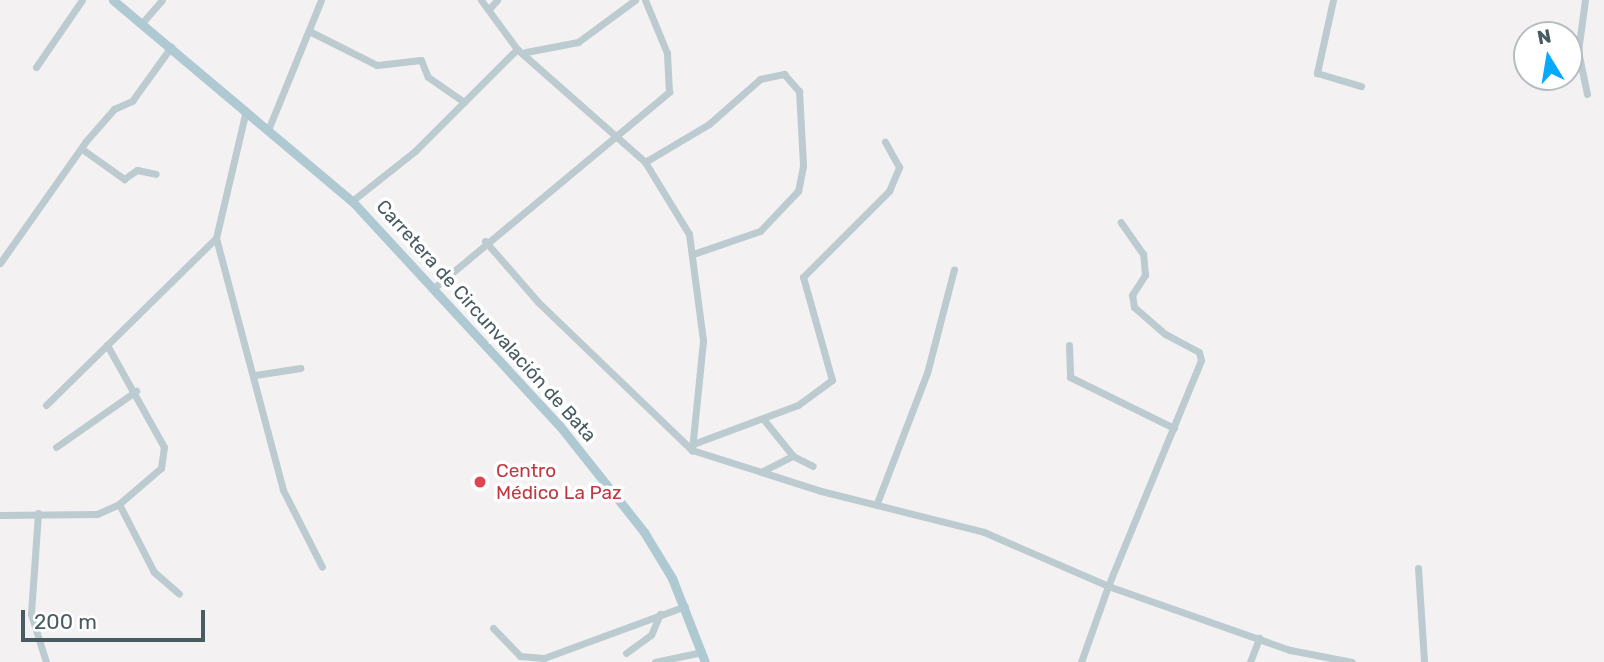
<!DOCTYPE html>
<meta charset="utf-8">
<style>
body{margin:0}
#map{position:relative;width:1604px;height:662px;overflow:hidden;background:#f4f1f2;font-family:Rubik,sans-serif}
div>[style]{position:absolute}
.minor>*{height:7px;margin:-3.5px;padding:0 3.5px;transform-origin:3.5px;border-radius:3.5px;background:#bbcbcf}
.major>*{height:9px;margin:-4.5px;padding:0 4.5px;transform-origin:4.5px;border-radius:4.5px;background:#afc9d3}
.dots>*{width:19px;height:19px;translate:-50% -50%;box-sizing:border-box;border:4px solid #fff;border-radius:50%}
span{translate:-50% -50%;white-space:nowrap;text-align:center;line-height:1.15;-webkit-text-stroke:7px #fff;paint-order:stroke}
.street-label{font-size:19px;color:#475b61}
.health-label{font-size:19px;color:#be3a42}
.left{translate:0 -50%;text-align:left}
.north{position:absolute;left:1513px;top:21px;width:70px;height:70px;box-sizing:border-box;background:#fff;border:2px solid #b5bdc0;border-radius:50%;rotate:349deg;font-size:19px;font-weight:700;line-height:28px;text-align:center;color:#475b61}
.north::after{content:'';display:block;margin:auto;width:24px;height:32px;background:#05aafa;clip-path:polygon(50% 0,100% 100%,50% 72%,0 100%)}
.scale{position:absolute;left:21px;top:610px;width:184px;height:32px;box-sizing:border-box;border:4px solid #475b61;border-top:0;padding-left:9px;font-size:21px;line-height:24px;white-space:nowrap;color:#475b61;-webkit-text-stroke:5px #fff;paint-order:stroke}
</style>
<div id="map">
<div class="minor">
<div style="left:481px;top:0;width:61px;rotate:53.7deg"></div>
<div style="left:517px;top:49px;width:171px;rotate:41.4deg"></div>
<div style="left:645px;top:162px;width:84px;rotate:58.6deg"></div>
<div style="left:689px;top:234px;width:108px;rotate:82.5deg"></div>
<div style="left:703px;top:341px;width:110px;rotate:95.8deg"></div>
<div style="left:1333px;top:0;width:75px;rotate:102.4deg"></div>
<div style="left:1317px;top:73px;width:46px;rotate:16.5deg"></div>
<div style="left:1585px;top:0;width:51px;rotate:97.8deg"></div>
<div style="left:1578px;top:51px;width:44px;rotate:78.2deg"></div>
<div style="left:489px;top:9px;width:12px;rotate:-48deg"></div>
<div style="left:142px;top:23px;width:30px;rotate:-49deg"></div>
<div style="left:309px;top:31px;width:76px;rotate:26.6deg"></div>
<div style="left:377px;top:65px;width:44px;rotate:-6.5deg"></div>
<div style="left:421px;top:60px;width:18px;rotate:68deg"></div>
<div style="left:428px;top:77px;width:44px;rotate:34.8deg"></div>
<div style="left:526px;top:52px;width:53px;rotate:-10.9deg"></div>
<div style="left:578px;top:42px;width:71px;rotate:-36.4deg"></div>
<div style="left:36px;top:67px;width:81px;rotate:-55.5deg"></div>
<div style="left:268px;top:130px;width:140px;rotate:-67.8deg"></div>
<div style="left:82px;top:149px;width:52px;rotate:35.5deg"></div>
<div style="left:124px;top:179px;width:16px;rotate:-35deg"></div>
<div style="left:137px;top:170px;width:19px;rotate:12deg"></div>
<div style="left:645px;top:162px;width:74px;rotate:-30.7deg"></div>
<div style="left:709px;top:124px;width:68px;rotate:-41.4deg"></div>
<div style="left:760px;top:79px;width:25px;rotate:-12deg"></div>
<div style="left:784px;top:74px;width:23px;rotate:49deg"></div>
<div style="left:799px;top:91px;width:75px;rotate:86.9deg"></div>
<div style="left:803px;top:166px;width:25px;rotate:101deg"></div>
<div style="left:798px;top:191px;width:55px;rotate:133.5deg"></div>
<div style="left:760px;top:231px;width:68px;rotate:161deg"></div>
<div style="left:352px;top:201px;width:80px;rotate:-38.4deg"></div>
<div style="left:415px;top:151px;width:144px;rotate:-45deg"></div>
<div style="left:216px;top:238px;width:261px;rotate:75.1deg"></div>
<div style="left:283px;top:490px;width:86px;rotate:63.1deg"></div>
<div style="left:485px;top:241px;width:81px;rotate:49deg"></div>
<div style="left:538px;top:302px;width:214px;rotate:43.9deg"></div>
<div style="left:692px;top:450px;width:135px;rotate:17.6deg"></div>
<div style="left:821px;top:491px;width:168px;rotate:14.1deg"></div>
<div style="left:984px;top:532px;width:135px;rotate:23.5deg"></div>
<div style="left:1108px;top:586px;width:244px;rotate:-67.6deg"></div>
<div style="left:1201px;top:360px;width:8px;rotate:-104deg"></div>
<div style="left:1199px;top:352px;width:38px;rotate:-152deg"></div>
<div style="left:1165px;top:334px;width:41px;rotate:-138.9deg"></div>
<div style="left:1134px;top:307px;width:12px;rotate:-99deg"></div>
<div style="left:1132px;top:295px;width:24px;rotate:-57deg"></div>
<div style="left:1145px;top:275px;width:21px;rotate:-95deg"></div>
<div style="left:1143px;top:254px;width:39px;rotate:-125deg"></div>
<div style="left:0;top:263px;width:149px;rotate:-54.8deg"></div>
<div style="left:86px;top:141px;width:43px;rotate:-48.8deg"></div>
<div style="left:114px;top:109px;width:20px;rotate:-24deg"></div>
<div style="left:132px;top:101px;width:67px;rotate:-54.2deg"></div>
<div style="left:435px;top:287px;width:305px;rotate:-39.8deg"></div>
<div style="left:669px;top:92px;width:39px;rotate:-93deg"></div>
<div style="left:667px;top:53px;width:57px;rotate:-112.5deg"></div>
<div style="left:1069px;top:345px;width:32px;rotate:88deg"></div>
<div style="left:1070px;top:377px;width:116px;rotate:26.1deg"></div>
<div style="left:255px;top:375px;width:46px;rotate:-8.8deg"></div>
<div style="left:46px;top:405px;width:238px;rotate:-44.5deg"></div>
<div style="left:216px;top:238px;width:131px;rotate:-76.8deg"></div>
<div style="left:764px;top:420px;width:46px;rotate:51.1deg"></div>
<div style="left:793px;top:456px;width:22px;rotate:27deg"></div>
<div style="left:693px;top:444px;width:112px;rotate:-20.4deg"></div>
<div style="left:798px;top:405px;width:42px;rotate:-36.3deg"></div>
<div style="left:832px;top:380px;width:107px;rotate:-105.7deg"></div>
<div style="left:803px;top:277px;width:122px;rotate:-45deg"></div>
<div style="left:889px;top:191px;width:26px;rotate:-67deg"></div>
<div style="left:899px;top:167px;width:29px;rotate:-119deg"></div>
<div style="left:56px;top:447px;width:98px;rotate:-35deg"></div>
<div style="left:761px;top:472px;width:36px;rotate:-27deg"></div>
<div style="left:877px;top:503px;width:139px;rotate:-69deg"></div>
<div style="left:927px;top:373px;width:107px;rotate:-75.4deg"></div>
<div style="left:119px;top:504px;width:76px;rotate:62.8deg"></div>
<div style="left:154px;top:572px;width:33px;rotate:41deg"></div>
<div style="left:38px;top:513px;width:101px;rotate:94deg"></div>
<div style="left:31px;top:614px;width:50px;rotate:72.6deg"></div>
<div style="left:0;top:515px;width:97px;rotate:-0.6deg"></div>
<div style="left:97px;top:514px;width:24px;rotate:-24deg"></div>
<div style="left:119px;top:504px;width:55px;rotate:-40.6deg"></div>
<div style="left:161px;top:468px;width:21px;rotate:-82deg"></div>
<div style="left:164px;top:447px;width:117px;rotate:-119.2deg"></div>
<div style="left:1418px;top:568px;width:94px;rotate:86.3deg"></div>
<div style="left:493px;top:628px;width:39px;rotate:46deg"></div>
<div style="left:520px;top:656px;width:24px;rotate:5deg"></div>
<div style="left:544px;top:658px;width:150px;rotate:-20.2deg"></div>
<div style="left:626px;top:653px;width:31px;rotate:-36deg"></div>
<div style="left:651px;top:635px;width:23px;rotate:-67deg"></div>
<div style="left:655px;top:662px;width:48px;rotate:-12deg"></div>
<div style="left:1081px;top:662px;width:81px;rotate:-70.4deg"></div>
<div style="left:1108px;top:586px;width:193px;rotate:19.4deg"></div>
<div style="left:1290px;top:650px;width:63px;rotate:11deg"></div>
<div style="left:1250px;top:662px;width:26px;rotate:-69deg"></div>
</div>
<div class="major">
<div style="left:113px;top:0;width:312px;rotate:40.1deg"></div>
<div style="left:352px;top:201px;width:305px;rotate:47.3deg"></div>
<div style="left:559px;top:425px;width:137px;rotate:51.5deg"></div>
<div style="left:644px;top:532px;width:54px;rotate:58.7deg"></div>
<div style="left:672px;top:578px;width:90px;rotate:68.6deg"></div>
</div>
<div class="dots">
<div style="left:480px;top:482px;background:#e0444e"></div>
</div>
<div class="street-label">
<span style="left:486px;top:321px;rotate:48deg">Carretera de Circunvalación de Bata</span>
</div>
<div class="health-label">
<span class="left" style="left:496px;top:482px">Centro<br>Médico La Paz</span>
</div>
<div class="north">N</div>
<div class="scale">200 m</div>
</div>
